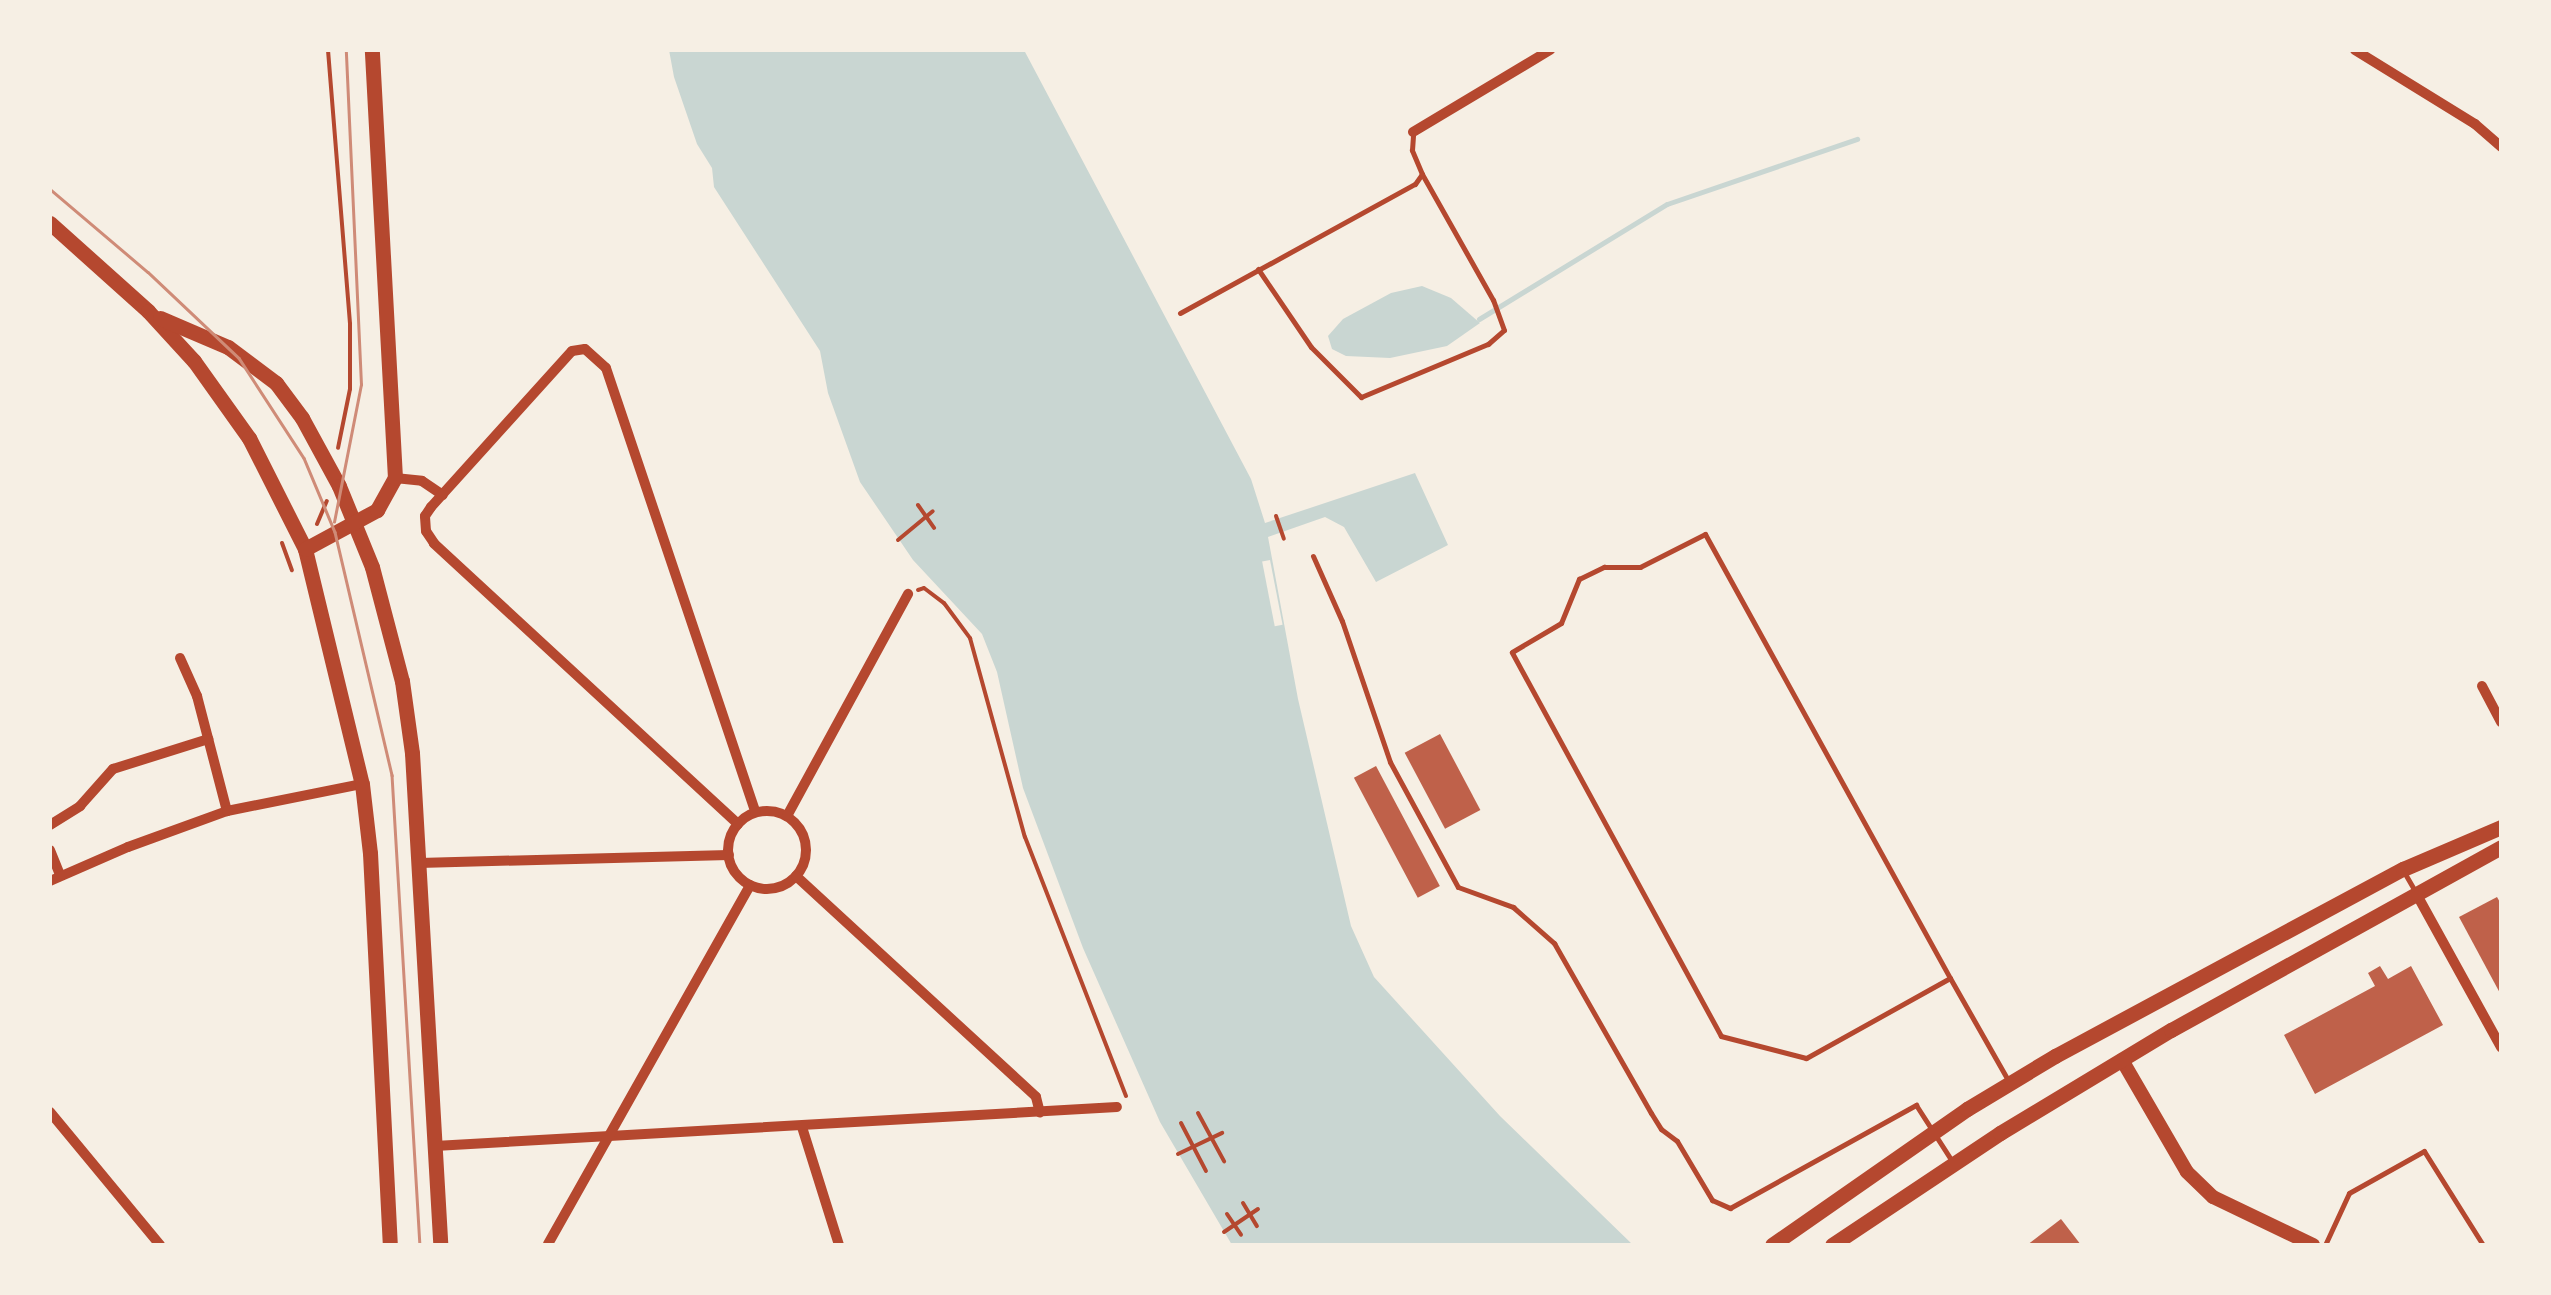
<!DOCTYPE html>
<style>
body{margin:0}
#map{position:relative;width:2551px;height:1295px;overflow:hidden;background:#f6efe4;font-family:Inter,sans-serif}
div>[style]{position:absolute}
.water>*{inset:0;background:#c9d6d2}
.pier>*{inset:0;background:#f6efe4;transform-origin:0 0}
.stream>*{height:5px;margin:-2.5px;padding:0 2.5px;transform-origin:2.5px;border-radius:2.5px;background:#c9d6d2}
.building>*{inset:0;background:#bf614a;transform-origin:0 0}
.path>*{height:4px;margin:-2px;padding:0 2px;transform-origin:2px;border-radius:2px;background:#b5482f}
.service>*{height:5px;margin:-2.5px;padding:0 2.5px;transform-origin:2.5px;border-radius:2.5px;background:#b5482f}
.minor>*{height:10px;margin:-5px;padding:0 5px;transform-origin:5px;border-radius:5px;background:#b5482f}
.minor>.ring{margin:-5px;padding:0;box-sizing:content-box;background:none;border:10px solid #b5482f;border-radius:50%}
.tertiary>*{height:14px;margin:-7px;padding:0 7px;transform-origin:7px;border-radius:7px;background:#b5482f}
.secondary>*{height:15px;margin:-7.5px;padding:0 7.5px;transform-origin:7.5px;border-radius:7.5px;background:#b5482f}
.tram>*{height:2.5px;margin:-1.25px;padding:0 1.25px;transform-origin:1.25px;border-radius:1.25px;background:#cf8b77}
span{translate:-50% -50%;white-space:nowrap;text-align:center;line-height:1.15;-webkit-text-stroke:8px #f6efe4;paint-order:stroke}
.frame{position:absolute;inset:0;border:52px solid #f6efe4;pointer-events:none}
</style>
<div id="map">
<div class="water">
<div style="clip-path:polygon(669px 50px,1024px 50px,1251px 479px,1265px 523px,1415px 473px,1448px 545px,1376px 582px,1344px 527px,1325px 517px,1268px 537px,1298px 699px,1351px 926px,1374px 977px,1500px 1116px,1633px 1245px,1232px 1245px,1160px 1122px,1083px 948px,1023px 788px,997px 672px,982px 634px,913px 560px,860px 482px,828px 393px,820px 351px,714px 187px,712px 168px,697px 144px,674px 77px)"></div>
<div style="clip-path:polygon(1422px 286px,1451px 298px,1480px 323px,1447px 346px,1390px 358px,1346px 356px,1332px 349px,1328px 336px,1343px 319px,1391px 293px)"></div>
</div>
<div class="pier">
<div style="left:1270px;top:560px;width:66px;height:8px;rotate:79deg"></div>
</div>
<div class="stream">
<div style="left:1479px;top:319px;width:220px;rotate:-31.5deg"></div>
<div style="left:1667px;top:204px;width:201px;rotate:-18.9deg"></div>
</div>
<div class="building">
<div style="left:1440px;top:734px;width:86px;height:40px;rotate:62deg"></div>
<div style="left:1376px;top:766px;width:136px;height:25px;rotate:62deg"></div>
<div style="clip-path:polygon(2497px 897px,2501px 904px,2501px 995px,2459px 917px)"></div>
<div style="clip-path:polygon(2380px 966px,2388px 979px,2411px 966px,2443px 1025px,2315px 1094px,2284px 1035px,2375px 986px,2368px 973px)"></div>
<div style="clip-path:polygon(2061px 1219px,2081px 1245px,2027px 1245px)"></div>
</div>
<div class="path">
<div style="left:328px;top:50px;width:275px;rotate:85.4deg"></div>
<div style="left:350px;top:324px;width:65px;rotate:90deg"></div>
<div style="left:350px;top:389px;width:60px;rotate:101.5deg"></div>
<div style="left:918px;top:505px;width:28px;rotate:55deg"></div>
<div style="left:1276px;top:516px;width:24px;rotate:71deg"></div>
<div style="left:317px;top:524px;width:25px;rotate:-67deg"></div>
<div style="left:898px;top:540px;width:45px;rotate:-39.6deg"></div>
<div style="left:282px;top:543px;width:29px;rotate:70deg"></div>
<div style="left:918px;top:590px;width:6px;rotate:-18deg"></div>
<div style="left:924px;top:588px;width:25px;rotate:37deg"></div>
<div style="left:944px;top:603px;width:44px;rotate:53.4deg"></div>
<div style="left:970px;top:638px;width:206px;rotate:74.6deg"></div>
<div style="left:1025px;top:837px;width:278px;rotate:68.7deg"></div>
<div style="left:1198px;top:1113px;width:55px;rotate:61.6deg"></div>
<div style="left:1181px;top:1123px;width:54px;rotate:62.5deg"></div>
<div style="left:1178px;top:1154px;width:49px;rotate:-25.5deg"></div>
<div style="left:1243px;top:1203px;width:27px;rotate:59deg"></div>
<div style="left:1227px;top:1214px;width:25px;rotate:56deg"></div>
<div style="left:1224px;top:1232px;width:41px;rotate:-34.1deg"></div>
</div>
<div class="service">
<div style="left:1258px;top:269px;width:94px;rotate:55.8deg"></div>
<div style="left:1311px;top:347px;width:71px;rotate:45deg"></div>
<div style="left:1361px;top:397px;width:138px;rotate:-22.7deg"></div>
<div style="left:1488px;top:344px;width:21px;rotate:-41deg"></div>
<div style="left:1504px;top:330px;width:32px;rotate:-110deg"></div>
<div style="left:1493px;top:300px;width:145px;rotate:-119.4deg"></div>
<div style="left:1422px;top:174px;width:26px;rotate:-113deg"></div>
<div style="left:1412px;top:150px;width:15px;rotate:-86deg"></div>
<div style="left:1180px;top:313px;width:268px;rotate:-28.8deg"></div>
<div style="left:1415px;top:184px;width:12px;rotate:-55deg"></div>
<div style="left:1705px;top:534px;width:507px;rotate:61.11deg"></div>
<div style="left:1950px;top:978px;width:165px;rotate:150.9deg"></div>
<div style="left:1806px;top:1058px;width:88px;rotate:-165.5deg"></div>
<div style="left:1721px;top:1036px;width:437px;rotate:-118.6deg"></div>
<div style="left:1512px;top:652px;width:57px;rotate:-30.6deg"></div>
<div style="left:1561px;top:623px;width:48px;rotate:-67.8deg"></div>
<div style="left:1579px;top:579px;width:28px;rotate:-26deg"></div>
<div style="left:1604px;top:567px;width:36px"></div>
<div style="left:1640px;top:567px;width:73px;rotate:-26.9deg"></div>
<div style="left:1313px;top:556px;width:71px;rotate:66deg"></div>
<div style="left:1342px;top:621px;width:149px;rotate:71.2deg"></div>
<div style="left:1390px;top:762px;width:142px;rotate:61.5deg"></div>
<div style="left:1458px;top:887px;width:59px;rotate:20deg"></div>
<div style="left:1513px;top:907px;width:55px;rotate:41.3deg"></div>
<div style="left:1554px;top:943px;width:196px;rotate:60.3deg"></div>
<div style="left:1651px;top:1113px;width:19px;rotate:58deg"></div>
<div style="left:1661px;top:1129px;width:20px;rotate:37deg"></div>
<div style="left:1677px;top:1141px;width:69px;rotate:59.3deg"></div>
<div style="left:1712px;top:1200px;width:20px;rotate:24deg"></div>
<div style="left:1730px;top:1208px;width:213px;rotate:-29deg"></div>
<div style="left:1916px;top:1105px;width:67px;rotate:57.3deg"></div>
<div style="left:2404px;top:872px;width:24px;rotate:60deg"></div>
<div style="left:1950px;top:978px;width:117px;rotate:60.4deg"></div>
<div style="left:2325px;top:1245px;width:57px;rotate:-65.2deg"></div>
<div style="left:2349px;top:1193px;width:86px;rotate:-29.2deg"></div>
<div style="left:2424px;top:1151px;width:111px;rotate:57.9deg"></div>
</div>
<div class="minor">
<div style="left:2355px;top:50px;width:141px;rotate:31.7deg"></div>
<div style="left:2475px;top:124px;width:35px;rotate:41deg"></div>
<div style="left:1413px;top:132px;width:160px;rotate:-30.9deg"></div>
<div style="left:395px;top:478px;width:27px;rotate:6deg"></div>
<div style="left:422px;top:481px;width:25px;rotate:34deg"></div>
<div style="left:180px;top:658px;width:42px;rotate:65.9deg"></div>
<div style="left:197px;top:696px;width:119px;rotate:75.4deg"></div>
<div style="left:2482px;top:686px;width:41px;rotate:62.2deg"></div>
<div class="ring" style="left:728px;top:811px;width:68px;height:68px"></div>
<div style="left:787px;top:816px;width:253px;rotate:-61.4deg"></div>
<div style="left:738px;top:824px;width:414px;rotate:-137.3deg"></div>
<div style="left:434px;top:543px;width:14px;rotate:-124deg"></div>
<div style="left:426px;top:531px;width:15px;rotate:-94deg"></div>
<div style="left:425px;top:516px;width:11px;rotate:-56deg"></div>
<div style="left:431px;top:507px;width:210px;rotate:-47.9deg"></div>
<div style="left:572px;top:351px;width:13px;rotate:-9deg"></div>
<div style="left:585px;top:349px;width:28px;rotate:42deg"></div>
<div style="left:606px;top:368px;width:468px;rotate:71.4deg"></div>
<div style="left:50px;top:825px;width:36px;rotate:-32deg"></div>
<div style="left:80px;top:806px;width:50px;rotate:-48.3deg"></div>
<div style="left:113px;top:769px;width:100px;rotate:-17.5deg"></div>
<div style="left:50px;top:850px;width:27px;rotate:68deg"></div>
<div style="left:419px;top:863px;width:310px;rotate:-1.5deg"></div>
<div style="left:796px;top:876px;width:326px;rotate:42.6deg"></div>
<div style="left:1036px;top:1097px;width:16px;rotate:76deg"></div>
<div style="left:50px;top:881px;width:85px;rotate:-23.6deg"></div>
<div style="left:128px;top:847px;width:105px;rotate:-20deg"></div>
<div style="left:227px;top:811px;width:138px;rotate:-11.3deg"></div>
<div style="left:2417px;top:895px;width:174px;rotate:61.1deg"></div>
<div style="left:50px;top:1112px;width:173px;rotate:50.4deg"></div>
<div style="left:802px;top:1127px;width:124px;rotate:72.6deg"></div>
<div style="left:435px;top:1146px;width:683px;rotate:-3.27deg"></div>
<div style="left:548px;top:1244px;width:412px;rotate:-60.6deg"></div>
</div>
<div class="tertiary">
<div style="left:2122px;top:1060px;width:129px;rotate:59.9deg"></div>
<div style="left:2187px;top:1172px;width:36px;rotate:44deg"></div>
<div style="left:2213px;top:1197px;width:111px;rotate:25.6deg"></div>
</div>
<div class="secondary">
<div style="left:50px;top:223px;width:132px;rotate:41.9deg"></div>
<div style="left:148px;top:311px;width:68px;rotate:47.4deg"></div>
<div style="left:194px;top:361px;width:95px;rotate:54.5deg"></div>
<div style="left:249px;top:438px;width:124px;rotate:63.2deg"></div>
<div style="left:305px;top:549px;width:242px;rotate:76.4deg"></div>
<div style="left:362px;top:784px;width:69px;rotate:83.4deg"></div>
<div style="left:370px;top:853px;width:393px;rotate:87.1deg"></div>
<div style="left:160px;top:318px;width:74px;rotate:23.1deg"></div>
<div style="left:228px;top:347px;width:60px;rotate:36.9deg"></div>
<div style="left:276px;top:383px;width:44px;rotate:53.4deg"></div>
<div style="left:302px;top:418px;width:77px;rotate:61.4deg"></div>
<div style="left:339px;top:486px;width:87px;rotate:67.8deg"></div>
<div style="left:372px;top:567px;width:118px;rotate:75.3deg"></div>
<div style="left:402px;top:681px;width:73px;rotate:82.1deg"></div>
<div style="left:412px;top:753px;width:493px;rotate:86.7deg"></div>
<div style="left:305px;top:549px;width:82px;rotate:-28.4deg"></div>
<div style="left:377px;top:510px;width:37px;rotate:-61deg"></div>
<div style="left:395px;top:478px;width:429px;rotate:-93.1deg"></div>
<div style="left:1772px;top:1245px;width:238px;rotate:-34.9deg"></div>
<div style="left:1967px;top:1109px;width:103px;rotate:-31.1deg"></div>
<div style="left:2055px;top:1056px;width:395px;rotate:-28.3deg"></div>
<div style="left:2403px;top:869px;width:107px;rotate:-23.2deg"></div>
<div style="left:1832px;top:1245px;width:202px;rotate:-33.7deg"></div>
<div style="left:2000px;top:1133px;width:200px;rotate:-31.1deg"></div>
<div style="left:2171px;top:1030px;width:377px;rotate:-29deg"></div>
</div>
<div class="tram">
<div style="left:50px;top:189px;width:128px;rotate:40.3deg"></div>
<div style="left:148px;top:272px;width:125px;rotate:43.4deg"></div>
<div style="left:239px;top:358px;width:119px;rotate:57deg"></div>
<div style="left:304px;top:458px;width:80px;rotate:67.3deg"></div>
<div style="left:335px;top:532px;width:250px;rotate:76.8deg"></div>
<div style="left:392px;top:775px;width:471px;rotate:86.6deg"></div>
<div style="left:334px;top:522px;width:140px;rotate:-78.9deg"></div>
<div style="left:361px;top:385px;width:335px;rotate:-92.6deg"></div>
</div>
<div class="frame"></div>
</div>
